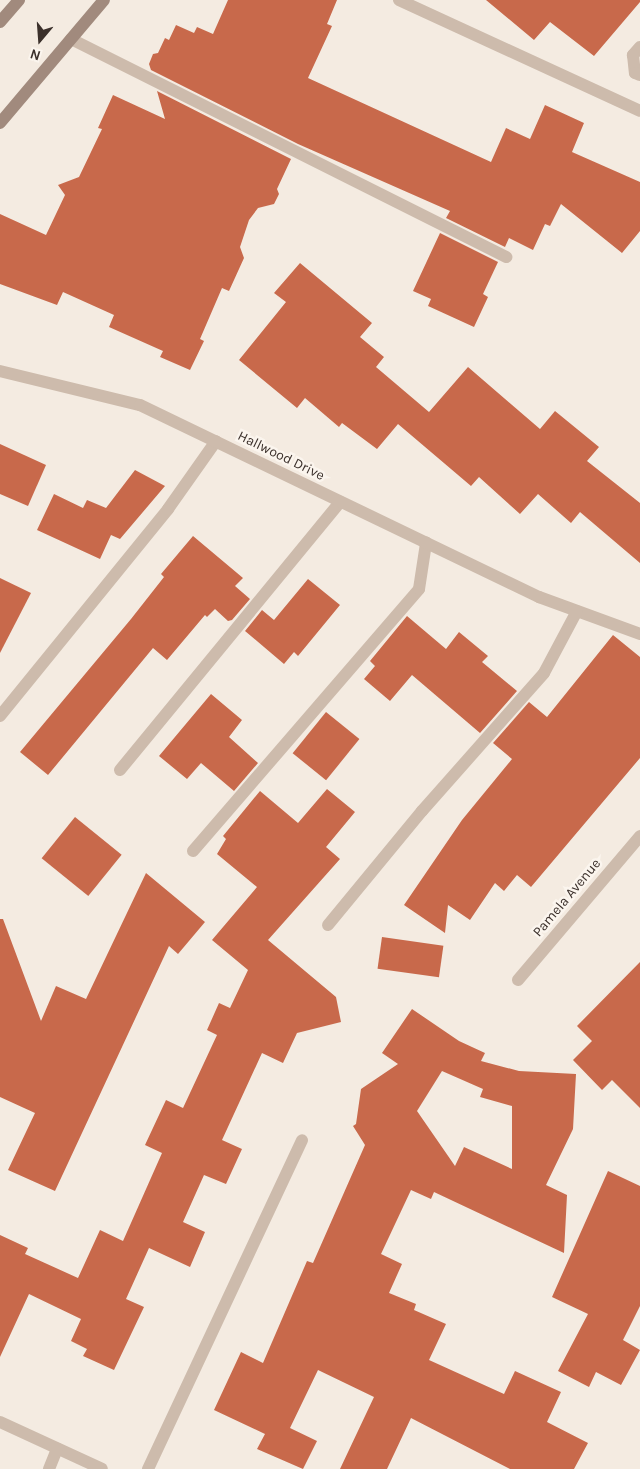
<!DOCTYPE html>
<style>
body{margin:0}
#map{position:relative;width:640px;height:1469px;overflow:hidden;background:#f4ebe1;font-family:Karla,sans-serif}
div>[style]{position:absolute}
.building>*{inset:0;background:#c8694b;transform-origin:0 0}
.lane>*{height:12px;margin:-6px;padding:0 6px;transform-origin:6px;border-radius:6px;background:#cdbbac}
.street>*{height:12px;margin:-6px;padding:0 6px;transform-origin:6px;border-radius:6px;background:#cdbbac}
.secondary>*{height:12px;margin:-6px;padding:0 6px;transform-origin:6px;border-radius:6px;background:#a18a7d}
span{translate:-50% -50%;white-space:nowrap;text-align:center;line-height:1.15;-webkit-text-stroke:5px #fbf5ee;paint-order:stroke}
.street-label{font-size:14px;color:#3b302b}
.north{position:absolute;left:15px;top:15px;width:50px;height:50px;-webkit-text-stroke:4px #fbf5ee;paint-order:stroke;rotate:198deg;font-size:14px;font-weight:700;line-height:20px;text-align:center;color:#3b302b}
.north::after{content:'';display:block;margin:auto;width:18px;height:22px;background:#3b302b;clip-path:polygon(50% 0,100% 100%,50% 72%,0 100%)}
</style>
<div id="map">
<div class="building">
<div style="clip-path:polygon(228px 0,337px 0,327px 24px,332px 26px,308px 78px,491px 162px,506px 128px,530px 139px,545px 105px,584px 123px,572px 152px,640px 182px,640px 231px,622px 253px,561px 204px,550px 226px,545px 224px,533px 250px,509px 238px,505px 247px,446px 218px,450px 211px,298px 144px,151px 70px,149px 64px,153px 54px,158px 53px,165px 38px,169px 40px,176px 25px,194px 33px,197px 27px,213px 34px)"></div>
<div style="clip-path:polygon(486px 0,640px 0,640px 2px,594px 56px,550px 22px,534px 40px)"></div>
<div style="clip-path:polygon(157px 91px,291px 159px,277px 189px,279px 194px,274px 204px,258px 208px,249px 220px,240px 247px,244px 258px,229px 291px,222px 288px,200px 339px,204px 341px,190px 370px,160px 357px,163px 351px,109px 327px,114px 315px,63px 292px,57px 305px,0 284px,0 214px,46px 235px,65px 195px,58px 185px,79px 177px,102px 129px,98px 128px,113px 95px,165px 119px)"></div>
<div style="clip-path:polygon(440px 233px,498px 262px,483px 294px,488px 297px,474px 327px,428px 306px,431px 299px,413px 291px)"></div>
<div style="clip-path:polygon(300px 263px,372px 323px,360px 337px,384px 357px,376px 367px,429px 412px,468px 367px,540px 429px,555px 411px,599px 447px,587px 461px,640px 503px,640px 563px,580px 512px,571px 523px,538px 494px,520px 514px,479px 477px,471px 486px,398px 424px,377px 449px,342px 423px,339px 427px,305px 398px,297px 408px,239px 360px,286px 302px,274px 293px)"></div>
<div style="clip-path:polygon(0 444px,46px 465px,28px 506px,0 494px)"></div>
<div style="clip-path:polygon(135px 470px,165px 486px,120px 539px,111px 535px,100px 559px,37px 530px,54px 494px,83px 508px,87px 500px,106px 508px)"></div>
<div style="clip-path:polygon(193px 536px,243px 578px,235px 586px,250px 599px,232px 620px,228px 621px,215px 609px,207px 617px,205px 615px,167px 660px,153px 648px,48px 775px,20px 752px,131px 619px,164px 577px,161px 574px)"></div>
<div style="clip-path:polygon(0 578px,31px 593px,0 653px)"></div>
<div style="clip-path:polygon(308px 579px,340px 605px,298px 656px,294px 652px,284px 664px,245px 631px,262px 610px,274px 620px)"></div>
<div style="clip-path:polygon(407px 616px,446px 649px,459px 632px,488px 656px,482px 662px,517px 691px,480px 733px,412px 675px,390px 701px,364px 679px,375px 666px,370px 661px)"></div>
<div style="clip-path:polygon(613px 635px,640px 657px,640px 758px,531px 887px,517px 875px,504px 891px,495px 883px,470px 920px,448px 905px,445px 933px,404px 905px,462px 820px,512px 759px,493px 743px,529px 702px,547px 717px)"></div>
<div style="clip-path:polygon(211px 694px,242px 720px,229px 737px,258px 763px,234px 791px,201px 763px,187px 779px,159px 756px)"></div>
<div style="left:326px;top:712px;width:43px;height:53px;rotate:39deg"></div>
<div style="clip-path:polygon(327px 789px,355px 812px,326px 847px,340px 859px,268px 940px,336px 997px,341px 1022px,297px 1033px,283px 1063px,262px 1053px,222px 1140px,242px 1149px,226px 1184px,204px 1175px,183px 1222px,205px 1232px,190px 1267px,149px 1248px,126px 1299px,144px 1307px,114px 1370px,83px 1356px,87px 1349px,71px 1341px,81px 1319px,29px 1294px,0 1357px,0 1235px,28px 1248px,25px 1254px,78px 1278px,100px 1230px,123px 1241px,162px 1153px,145px 1145px,166px 1100px,183px 1108px,217px 1035px,207px 1030px,219px 1003px,230px 1008px,248px 970px,212px 940px,257px 887px,217px 854px,226px 839px,223px 836px,260px 791px,298px 823px)"></div>
<div style="left:75px;top:817px;width:60px;height:53px;rotate:39deg"></div>
<div style="clip-path:polygon(146px 873px,205px 922px,178px 954px,169px 946px,55px 1191px,8px 1170px,35px 1113px,0 1097px,0 919px,3px 919px,41px 1021px,56px 986px,86px 999px)"></div>
<div style="left:382px;top:937px;width:62px;height:32px;rotate:8deg"></div>
<div style="clip-path:polygon(640px 962px,640px 1108px,612px 1080px,602px 1090px,573px 1060px,592px 1041px,577px 1026px)"></div>
<div style="clip-path:polygon(evenodd,412px 1009px,459px 1041px,485px 1053px,481px 1061px,519px 1071px,576px 1074px,573px 1129px,546px 1185px,567px 1195px,564px 1253px,434px 1192px,431px 1199px,411px 1190px,381px 1254px,402px 1264px,389px 1293px,416px 1304px,414px 1310px,446px 1324px,429px 1360px,504px 1394px,515px 1371px,561px 1392px,547px 1422px,588px 1443px,574px 1469px,510px 1469px,411px 1418px,387px 1469px,340px 1469px,374px 1397px,318px 1370px,290px 1428px,317px 1441px,303px 1469px,257px 1449px,265px 1434px,214px 1410px,241px 1352px,263px 1363px,307px 1261px,313px 1263px,365px 1145px,353px 1126px,356px 1124px,361px 1089px,398px 1064px,382px 1053px,412px 1009px,442px 1071px,483px 1089px,480px 1097px,512px 1106px,512px 1169px,464px 1147px,455px 1166px,417px 1111px,442px 1071px)"></div>
<div style="clip-path:polygon(608px 1171px,640px 1186px,640px 1306px,623px 1340px,640px 1350px,621px 1385px,596px 1372px,589px 1387px,558px 1371px,588px 1314px,552px 1297px)"></div>
</div>
<div class="lane">
<div style="left:399px;top:0;width:265px;rotate:24.7deg"></div>
<div style="left:71px;top:39px;width:487px;rotate:26.6deg"></div>
<div style="left:640px;top:47px;width:11px;rotate:131deg"></div>
<div style="left:633px;top:55px;width:18px;rotate:84deg"></div>
<div style="left:635px;top:73px;width:5px;rotate:22deg"></div>
<div style="left:539px;top:597px;width:108px;rotate:20.1deg"></div>
<div style="left:0;top:716px;width:267px;rotate:-50.9deg"></div>
<div style="left:168px;top:509px;width:83px;rotate:-54.8deg"></div>
<div style="left:120px;top:770px;width:347px;rotate:-50.6deg"></div>
<div style="left:193px;top:851px;width:346px;rotate:-49.2deg"></div>
<div style="left:419px;top:589px;width:47px;rotate:-81.3deg"></div>
<div style="left:328px;top:925px;width:148px;rotate:-50.5deg"></div>
<div style="left:422px;top:811px;width:184px;rotate:-48.5deg"></div>
<div style="left:544px;top:673px;width:70px;rotate:-62deg"></div>
<div style="left:148px;top:1469px;width:363px;rotate:-64.9deg"></div>
</div>
<div class="street">
<div style="left:0;top:371px;width:144px;rotate:13.7deg"></div>
<div style="left:140px;top:405px;width:443px;rotate:25.7deg"></div>
<div style="left:518px;top:980px;width:189px;rotate:-49.7deg"></div>
<div style="left:0;top:1422px;width:112px;rotate:24.7deg"></div>
<div style="left:49px;top:1469px;width:22px;rotate:-68deg"></div>
</div>
<div class="secondary">
<div style="left:0;top:22px;width:29px;rotate:-49deg"></div>
<div style="left:0;top:123px;width:161px;rotate:-49.8deg"></div>
</div>
<div class="street-label">
<span style="left:281px;top:456px;rotate:26deg">Hallwood Drive</span>
<span style="left:567px;top:898px;rotate:-50deg">Pamela Avenue</span>
</div>
<div class="north">N</div>
</div>
